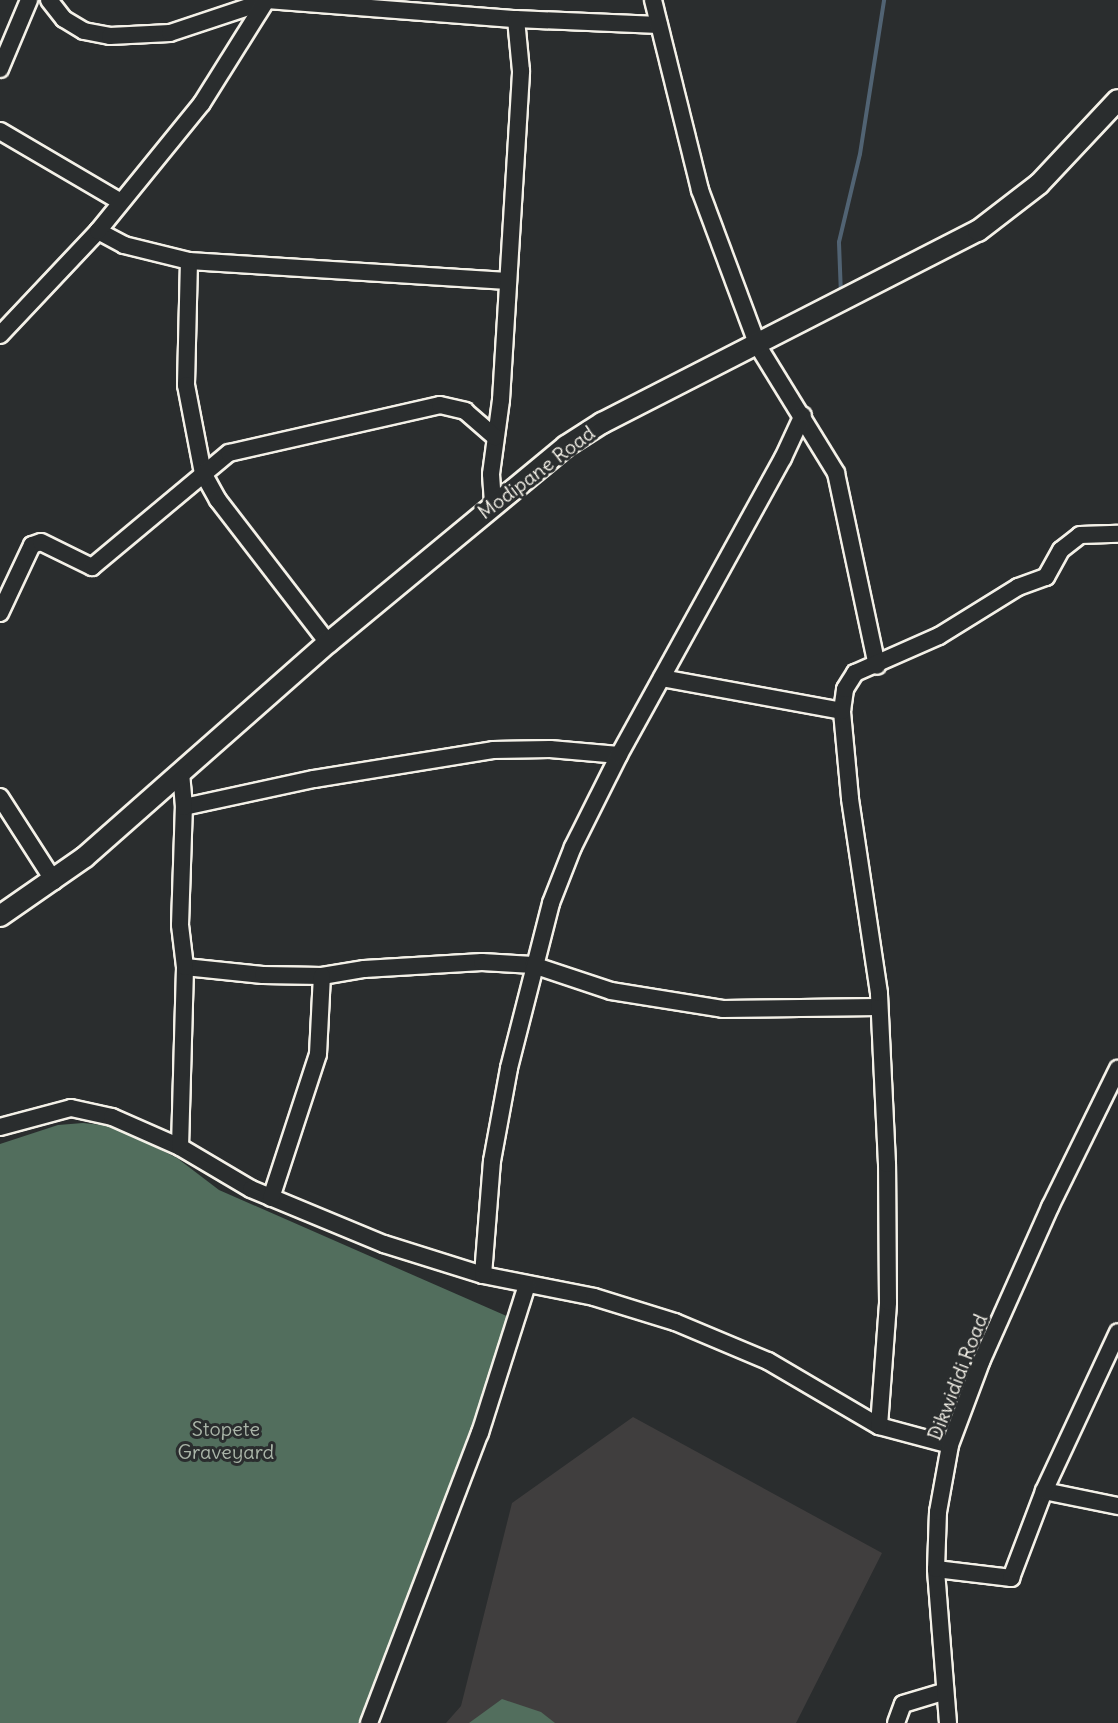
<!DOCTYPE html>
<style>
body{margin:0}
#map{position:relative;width:1118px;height:1723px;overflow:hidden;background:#2a2d2e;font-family:Delius,sans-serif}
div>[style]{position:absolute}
.built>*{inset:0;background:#403e3e}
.green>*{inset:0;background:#526e5d}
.stream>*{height:4px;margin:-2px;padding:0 2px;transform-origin:2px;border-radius:2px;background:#516373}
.roads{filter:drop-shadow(2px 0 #f4f1e8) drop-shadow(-2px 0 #f4f1e8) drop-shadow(0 2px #f4f1e8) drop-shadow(0 -2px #f4f1e8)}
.minor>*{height:16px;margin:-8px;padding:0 8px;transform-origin:8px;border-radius:8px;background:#2a2d2e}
.major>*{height:20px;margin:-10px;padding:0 10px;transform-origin:10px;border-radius:10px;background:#2a2d2e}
span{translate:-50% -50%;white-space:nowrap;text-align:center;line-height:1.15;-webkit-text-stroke:6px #2a2d2e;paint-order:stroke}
.street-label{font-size:20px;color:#f4f1e8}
.park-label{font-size:20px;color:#abb6a9}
</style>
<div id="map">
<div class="built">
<div style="clip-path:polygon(633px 1417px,882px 1553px,796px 1723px,446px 1723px,461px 1706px,512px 1503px)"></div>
</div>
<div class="green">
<div style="clip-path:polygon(83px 1123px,112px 1126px,177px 1158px,219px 1190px,511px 1318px,362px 1723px,0 1723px,0 1144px,58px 1125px)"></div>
<div style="clip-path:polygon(502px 1699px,541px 1712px,555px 1723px,469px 1723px)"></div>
</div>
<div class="stream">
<div style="left:841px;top:295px;width:53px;rotate:-92.2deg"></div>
<div style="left:839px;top:242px;width:90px;rotate:-76.6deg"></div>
<div style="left:860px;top:154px;width:156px;rotate:-81.1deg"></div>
</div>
<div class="roads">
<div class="minor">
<div style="left:49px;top:0;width:24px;rotate:52deg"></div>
<div style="left:64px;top:19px;width:23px;rotate:31deg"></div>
<div style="left:84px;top:31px;width:26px;rotate:11deg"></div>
<div style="left:110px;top:36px;width:60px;rotate:-2.9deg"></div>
<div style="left:170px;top:33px;width:101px;rotate:-18.4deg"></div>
<div style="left:267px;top:0;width:250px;rotate:4.4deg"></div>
<div style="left:516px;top:19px;width:143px;rotate:2.4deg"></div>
<div style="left:653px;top:0;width:196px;rotate:76.1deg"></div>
<div style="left:700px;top:190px;width:166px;rotate:69.6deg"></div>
<div style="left:758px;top:346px;width:149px;rotate:58.4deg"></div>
<div style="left:836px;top:473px;width:197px;rotate:78deg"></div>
<div style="left:0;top:69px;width:75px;rotate:-67.2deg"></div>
<div style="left:0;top:131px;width:140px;rotate:30.4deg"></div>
<div style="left:98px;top:231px;width:30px;rotate:28deg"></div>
<div style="left:124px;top:245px;width:67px;rotate:13.8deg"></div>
<div style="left:189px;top:261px;width:319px;rotate:3.6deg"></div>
<div style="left:189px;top:261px;width:124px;rotate:91.4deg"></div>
<div style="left:186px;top:385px;width:90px;rotate:79.1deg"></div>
<div style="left:203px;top:473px;width:31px;rotate:61deg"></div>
<div style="left:218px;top:500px;width:180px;rotate:52.4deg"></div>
<div style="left:0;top:335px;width:143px;rotate:-46.7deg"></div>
<div style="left:98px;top:231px;width:165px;rotate:-50.9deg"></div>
<div style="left:202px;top:103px;width:120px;rotate:-57.9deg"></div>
<div style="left:493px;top:503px;width:29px;rotate:-94deg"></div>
<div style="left:491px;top:474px;width:75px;rotate:-82.3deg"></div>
<div style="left:501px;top:400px;width:330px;rotate:-86.5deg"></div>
<div style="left:521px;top:71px;width:52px;rotate:-95.5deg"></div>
<div style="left:0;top:613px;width:75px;rotate:-64.8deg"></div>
<div style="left:32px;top:545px;width:9px;rotate:-18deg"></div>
<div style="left:41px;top:542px;width:57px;rotate:26.1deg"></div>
<div style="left:92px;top:567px;width:178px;rotate:-39.8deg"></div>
<div style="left:229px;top:453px;width:216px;rotate:-12.8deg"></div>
<div style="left:440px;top:405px;width:26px;rotate:13deg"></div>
<div style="left:465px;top:411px;width:40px;rotate:41deg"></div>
<div style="left:662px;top:678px;width:183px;rotate:10.4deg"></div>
<div style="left:0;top:797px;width:100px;rotate:57.3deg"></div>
<div style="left:184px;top:807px;width:133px;rotate:-12.2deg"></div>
<div style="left:314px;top:779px;width:181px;rotate:-9.2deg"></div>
<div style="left:493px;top:750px;width:57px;rotate:-1deg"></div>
<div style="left:550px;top:749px;width:69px;rotate:5deg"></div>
<div style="left:185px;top:967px;width:78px;rotate:5.9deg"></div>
<div style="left:263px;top:975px;width:59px;rotate:1deg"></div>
<div style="left:322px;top:976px;width:43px;rotate:-9.5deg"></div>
<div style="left:364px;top:969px;width:118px;rotate:-3.4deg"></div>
<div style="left:482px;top:962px;width:51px;rotate:3.4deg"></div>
<div style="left:533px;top:965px;width:82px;rotate:18.4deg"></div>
<div style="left:611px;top:991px;width:113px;rotate:9.1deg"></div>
<div style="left:723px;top:1009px;width:155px;rotate:-0.7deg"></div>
<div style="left:0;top:1127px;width:73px;rotate:-15deg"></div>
<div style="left:71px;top:1108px;width:42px;rotate:12.4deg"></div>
<div style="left:112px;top:1117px;width:74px;rotate:23.8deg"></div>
<div style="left:180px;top:1147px;width:82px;rotate:30.6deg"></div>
<div style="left:251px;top:1189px;width:144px;rotate:22.5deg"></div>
<div style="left:384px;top:1244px;width:104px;rotate:17.4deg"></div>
<div style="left:483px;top:1275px;width:113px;rotate:11.2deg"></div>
<div style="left:594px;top:1297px;width:85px;rotate:17.2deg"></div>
<div style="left:675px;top:1322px;width:101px;rotate:22.8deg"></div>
<div style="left:768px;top:1361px;width:129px;rotate:30.4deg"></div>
<div style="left:879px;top:1426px;width:73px;rotate:15deg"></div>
<div style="left:180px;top:1147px;width:180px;rotate:-88.4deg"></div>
<div style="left:185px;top:967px;width:42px;rotate:-96.8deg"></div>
<div style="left:180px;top:925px;width:118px;rotate:-88.1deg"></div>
<div style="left:184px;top:807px;width:33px;rotate:-95deg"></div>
<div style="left:271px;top:1198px;width:151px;rotate:-71.9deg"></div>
<div style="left:318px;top:1054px;width:78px;rotate:-87.1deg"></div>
<div style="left:483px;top:1275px;width:114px;rotate:-85.5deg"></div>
<div style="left:492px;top:1161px;width:95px;rotate:-79.6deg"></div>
<div style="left:509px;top:1068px;width:170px;rotate:-75.7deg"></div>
<div style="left:551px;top:903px;width:60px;rotate:-68.6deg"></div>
<div style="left:573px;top:847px;width:103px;rotate:-63.4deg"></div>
<div style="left:619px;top:755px;width:339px;rotate:-61.1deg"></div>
<div style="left:783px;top:458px;width:47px;rotate:-65.1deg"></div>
<div style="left:879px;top:1426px;width:124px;rotate:-85.8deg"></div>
<div style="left:888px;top:1302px;width:138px;rotate:-90.4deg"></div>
<div style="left:887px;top:1164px;width:171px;rotate:-92.7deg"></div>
<div style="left:879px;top:993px;width:197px;rotate:-98.5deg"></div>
<div style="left:850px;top:798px;width:87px;rotate:-95.3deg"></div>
<div style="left:842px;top:711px;width:22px;rotate:-82deg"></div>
<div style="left:845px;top:689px;width:19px;rotate:-58deg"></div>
<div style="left:855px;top:673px;width:92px;rotate:-23.8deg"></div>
<div style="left:939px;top:636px;width:93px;rotate:-31.8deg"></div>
<div style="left:1018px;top:587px;width:30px;rotate:-20deg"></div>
<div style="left:1046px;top:577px;width:31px;rotate:-61deg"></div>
<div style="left:1061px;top:550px;width:24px;rotate:-38deg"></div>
<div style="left:1080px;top:535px;width:38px;rotate:-2deg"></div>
<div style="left:1044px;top:1491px;width:76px;rotate:11.5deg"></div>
<div style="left:936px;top:1569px;width:76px;rotate:6.8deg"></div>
<div style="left:1011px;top:1578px;width:93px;rotate:-69.2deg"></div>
<div style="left:1044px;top:1491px;width:175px;rotate:-65deg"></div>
<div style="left:369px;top:1723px;width:311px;rotate:-69.1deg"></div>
<div style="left:480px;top:1433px;width:155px;rotate:-72.4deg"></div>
<div style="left:896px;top:1723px;width:20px;rotate:-70deg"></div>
<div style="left:903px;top:1704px;width:42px;rotate:-16.7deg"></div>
<div style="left:948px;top:1723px;width:154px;rotate:-94.5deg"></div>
<div style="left:936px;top:1569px;width:57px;rotate:-88deg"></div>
<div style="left:938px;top:1512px;width:68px;rotate:-79.8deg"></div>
<div style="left:950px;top:1445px;width:89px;rotate:-69.5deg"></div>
<div style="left:981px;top:1362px;width:170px;rotate:-66deg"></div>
<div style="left:1050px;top:1207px;width:154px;rotate:-63.8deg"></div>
</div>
<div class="major">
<div style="left:0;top:916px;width:103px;rotate:-34.8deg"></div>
<div style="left:85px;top:857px;width:324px;rotate:-41.4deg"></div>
<div style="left:328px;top:643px;width:309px;rotate:-39.6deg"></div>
<div style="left:566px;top:446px;width:43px;rotate:-32.6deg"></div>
<div style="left:602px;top:423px;width:422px;rotate:-27.1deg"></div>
<div style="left:978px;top:231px;width:77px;rotate:-37.6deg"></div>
<div style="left:1039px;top:184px;width:115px;rotate:-46.8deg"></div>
</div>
</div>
<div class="street-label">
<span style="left:536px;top:472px;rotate:-37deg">Modipane Road</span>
<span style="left:957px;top:1377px;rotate:-69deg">Dikwididi Road</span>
</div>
<div class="park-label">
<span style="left:226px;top:1440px">Stopete<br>Graveyard</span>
</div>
</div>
